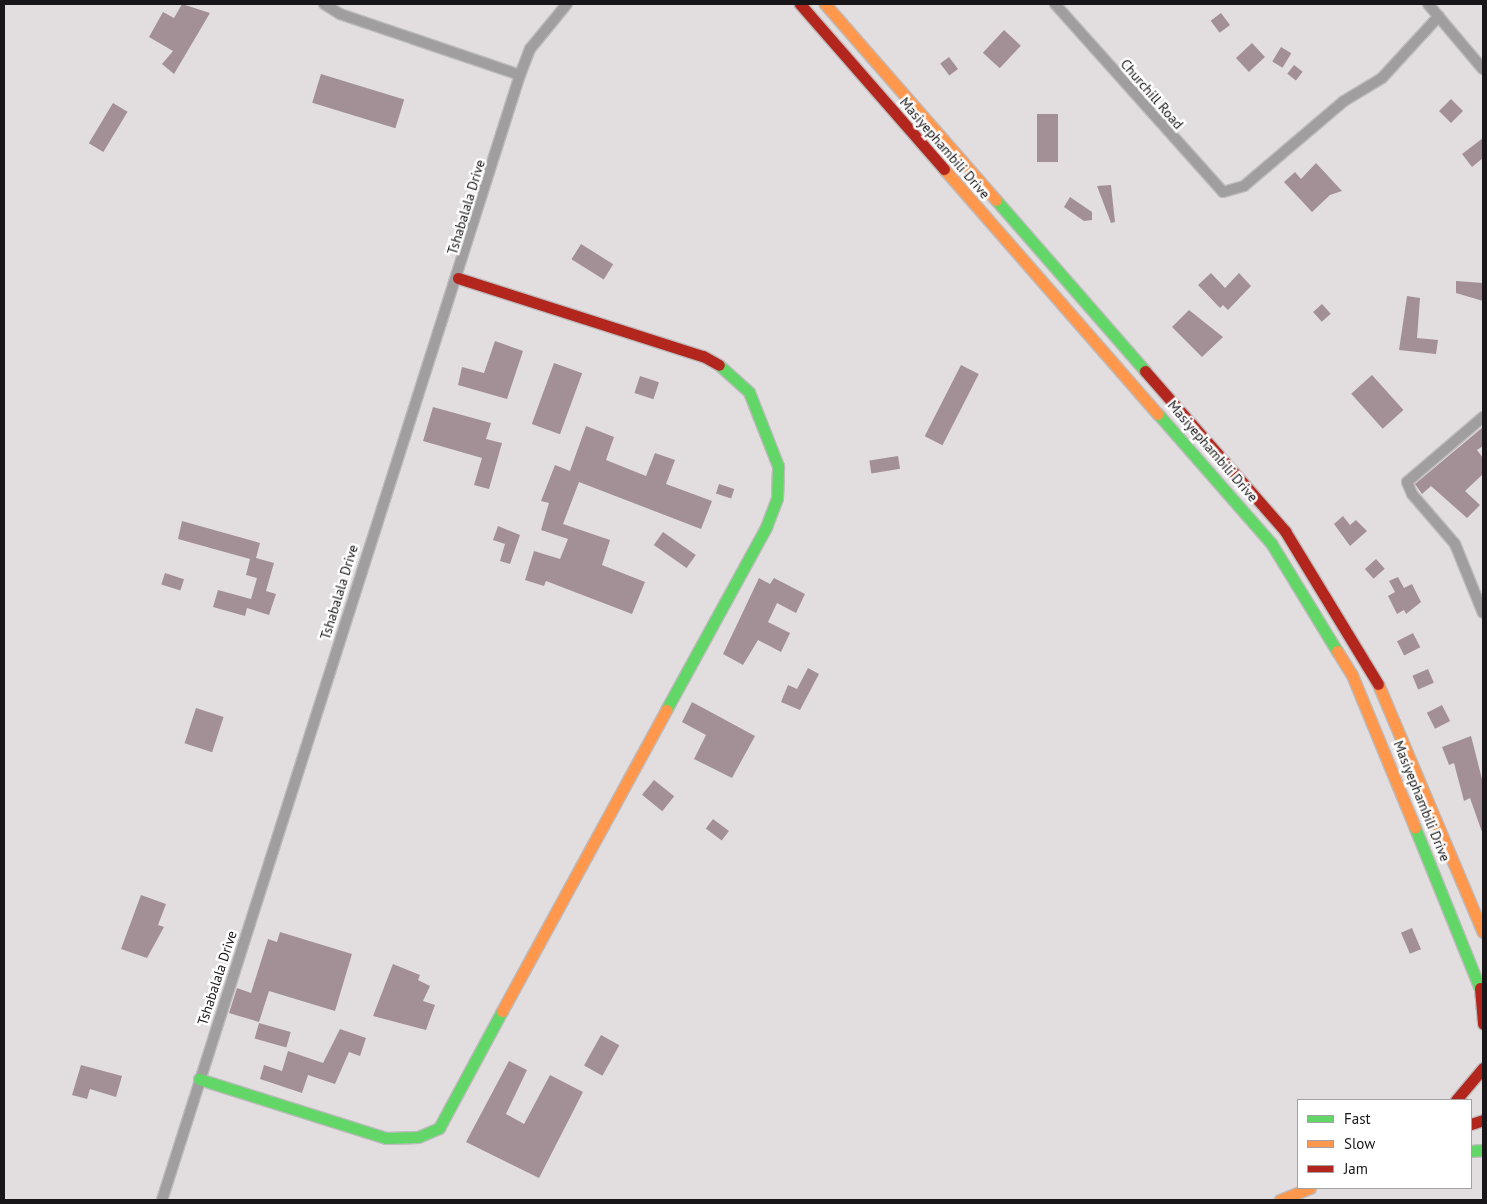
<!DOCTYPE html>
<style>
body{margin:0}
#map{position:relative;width:1487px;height:1204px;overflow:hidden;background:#e2dee0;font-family:"PT Sans",sans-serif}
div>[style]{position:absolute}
.building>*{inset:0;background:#a39096;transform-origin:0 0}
.roads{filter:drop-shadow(1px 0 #bdbbbc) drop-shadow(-1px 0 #bdbbbc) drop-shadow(0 1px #bdbbbc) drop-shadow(0 -1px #bdbbbc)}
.street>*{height:10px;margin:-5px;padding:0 5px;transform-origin:5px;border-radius:5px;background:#a09e9f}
.fast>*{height:11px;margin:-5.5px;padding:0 5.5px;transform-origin:5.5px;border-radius:5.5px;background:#63d668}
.slow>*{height:11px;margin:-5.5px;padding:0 5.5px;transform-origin:5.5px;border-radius:5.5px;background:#ff974d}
.jam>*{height:11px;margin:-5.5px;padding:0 5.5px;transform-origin:5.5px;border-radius:5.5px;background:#b3261e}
span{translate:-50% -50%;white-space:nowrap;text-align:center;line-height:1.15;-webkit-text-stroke:5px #fff;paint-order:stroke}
.street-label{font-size:14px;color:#181618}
.frame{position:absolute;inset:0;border:5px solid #181618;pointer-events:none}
.legend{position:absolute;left:1297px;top:1099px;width:175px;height:90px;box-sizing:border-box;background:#fff;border:1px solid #a3a2a3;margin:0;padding:6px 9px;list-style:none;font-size:15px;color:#181618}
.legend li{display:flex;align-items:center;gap:10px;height:25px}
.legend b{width:25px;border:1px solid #a3a2a3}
</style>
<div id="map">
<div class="building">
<div style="clip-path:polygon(182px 4px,210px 13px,174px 74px,162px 64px,173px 51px,149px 37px,163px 12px,174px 18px)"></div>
<div style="left:1221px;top:13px;width:15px;height:13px;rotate:53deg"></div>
<div style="left:1004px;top:30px;width:23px;height:31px;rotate:43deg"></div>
<div style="left:1252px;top:43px;width:19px;height:22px;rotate:47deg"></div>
<div style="left:1281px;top:47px;width:12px;height:17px;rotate:31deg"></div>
<div style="left:949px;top:57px;width:15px;height:11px;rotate:53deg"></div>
<div style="left:1294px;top:65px;width:11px;height:11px;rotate:38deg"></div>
<div style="left:321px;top:74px;width:87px;height:30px;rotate:17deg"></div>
<div style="left:1451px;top:99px;width:17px;height:17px;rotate:45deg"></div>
<div style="left:113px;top:103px;width:17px;height:47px;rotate:31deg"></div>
<div style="left:1037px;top:114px;width:21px;height:48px"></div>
<div style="clip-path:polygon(1483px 138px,1483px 158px,1472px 167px,1462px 154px)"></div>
<div style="clip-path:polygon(1316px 163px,1342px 191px,1330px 195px,1312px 212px,1284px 182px,1295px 172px,1301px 179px)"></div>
<div style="clip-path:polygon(1111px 185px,1115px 222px,1111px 223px,1097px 186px)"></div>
<div style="clip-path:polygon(1070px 197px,1092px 212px,1092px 220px,1084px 221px,1064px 207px)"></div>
<div style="left:581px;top:244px;width:38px;height:18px;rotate:32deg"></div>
<div style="clip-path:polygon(1211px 273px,1225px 288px,1239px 273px,1251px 286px,1228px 310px,1223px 305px,1220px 308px,1198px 285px)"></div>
<div style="clip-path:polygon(1456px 281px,1483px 283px,1483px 301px,1456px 293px)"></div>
<div style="clip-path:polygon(1407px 296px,1420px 298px,1417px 338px,1438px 340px,1436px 354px,1399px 350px)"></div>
<div style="left:1322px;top:304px;width:13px;height:12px;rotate:48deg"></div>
<div style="clip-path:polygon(1189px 310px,1223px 337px,1202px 357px,1172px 327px)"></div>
<div style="clip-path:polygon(495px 341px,523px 351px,507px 399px,458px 385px,462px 367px,484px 373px)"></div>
<div style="left:554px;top:363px;width:30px;height:65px;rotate:20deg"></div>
<div style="left:961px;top:365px;width:20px;height:80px;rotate:27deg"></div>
<div style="left:1372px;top:375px;width:47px;height:28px;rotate:48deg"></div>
<div style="left:640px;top:376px;width:20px;height:18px;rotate:18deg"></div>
<div style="clip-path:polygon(433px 407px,491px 423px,486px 439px,502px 443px,489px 489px,474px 485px,482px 458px,423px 441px)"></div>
<div style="clip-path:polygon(586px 426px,614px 437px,606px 460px,646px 476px,655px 453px,675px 460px,666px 484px,712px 501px,701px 529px,579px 482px,563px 524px,610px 540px,602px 565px,645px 582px,632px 614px,546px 581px,544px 586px,525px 580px,534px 551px,560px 559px,568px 539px,541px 530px,549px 503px,541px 501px,555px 465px,570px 471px)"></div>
<div style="clip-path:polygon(1483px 427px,1483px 446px,1477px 450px,1483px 458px,1483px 474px,1465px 491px,1480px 505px,1467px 518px,1431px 486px,1422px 494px,1415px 484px)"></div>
<div style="left:898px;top:456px;width:13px;height:29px;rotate:81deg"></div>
<div style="left:719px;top:484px;width:16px;height:10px;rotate:18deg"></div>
<div style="clip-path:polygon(1343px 516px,1350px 525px,1356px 520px,1367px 531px,1350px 546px,1334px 524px)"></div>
<div style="clip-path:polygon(182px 521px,260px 543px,256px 558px,274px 563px,266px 591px,276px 594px,269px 615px,247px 608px,245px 616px,213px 607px,218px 590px,251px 599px,257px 578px,246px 575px,250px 559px,178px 539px)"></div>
<div style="clip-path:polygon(498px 526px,520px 535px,510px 564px,500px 561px,505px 544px,493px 540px)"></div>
<div style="left:663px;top:532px;width:40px;height:16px;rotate:35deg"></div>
<div style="left:1376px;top:559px;width:13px;height:15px;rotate:48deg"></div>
<div style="left:165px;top:573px;width:20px;height:12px;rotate:18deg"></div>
<div style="clip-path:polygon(1398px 577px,1404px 588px,1412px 584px,1421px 602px,1406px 614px,1404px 610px,1397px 614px,1388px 596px,1395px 592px,1389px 581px)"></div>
<div style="clip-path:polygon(759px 578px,770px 584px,774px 578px,805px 594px,796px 613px,777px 603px,768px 622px,790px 633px,781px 652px,758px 640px,743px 665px,723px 654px)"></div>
<div style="left:1413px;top:633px;width:16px;height:18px;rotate:63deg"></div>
<div style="clip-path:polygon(808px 668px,819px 674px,800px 710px,781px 702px,788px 685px,797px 689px)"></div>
<div style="left:1428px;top:669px;width:15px;height:17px;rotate:67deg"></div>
<div style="clip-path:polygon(692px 702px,755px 736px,732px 778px,694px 759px,706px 735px,682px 722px)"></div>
<div style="left:1442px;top:705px;width:18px;height:17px;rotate:63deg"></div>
<div style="left:196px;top:708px;width:29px;height:37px;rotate:18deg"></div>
<div style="clip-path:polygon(1471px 736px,1483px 783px,1482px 832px,1470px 798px,1464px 801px,1454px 763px,1449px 765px,1442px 747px)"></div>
<div style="left:654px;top:780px;width:26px;height:19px;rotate:39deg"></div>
<div style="left:713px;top:819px;width:20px;height:12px;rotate:37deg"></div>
<div style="clip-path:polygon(141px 895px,166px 904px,158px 925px,164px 927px,147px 958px,121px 949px)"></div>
<div style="left:1412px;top:928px;width:23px;height:12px;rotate:67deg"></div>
<div style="clip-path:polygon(280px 932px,352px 954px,335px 1011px,269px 991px,259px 1022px,229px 1013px,237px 988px,251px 993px,268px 939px,277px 942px)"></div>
<div style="clip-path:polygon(393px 964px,420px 975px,418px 980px,430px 986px,423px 1001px,435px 1005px,426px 1030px,373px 1016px)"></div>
<div style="left:259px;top:1023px;width:33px;height:16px;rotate:16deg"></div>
<div style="clip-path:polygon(340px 1029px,366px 1038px,360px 1056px,349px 1052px,335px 1084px,308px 1075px,302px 1093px,260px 1079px,264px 1065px,282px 1071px,288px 1051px,323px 1063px)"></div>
<div style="left:601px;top:1035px;width:21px;height:35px;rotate:29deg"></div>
<div style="clip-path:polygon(509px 1061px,527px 1070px,506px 1114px,524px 1124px,550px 1075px,583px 1092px,539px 1178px,466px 1142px)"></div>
<div style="clip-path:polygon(81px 1065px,122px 1076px,116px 1097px,90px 1089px,87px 1099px,72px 1095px)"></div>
</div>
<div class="roads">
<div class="street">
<div style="left:324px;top:4px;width:19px;rotate:32deg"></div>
<div style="left:340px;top:14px;width:190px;rotate:18.7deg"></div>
<div style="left:1055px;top:4px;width:252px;rotate:48.2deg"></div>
<div style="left:1223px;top:192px;width:22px;rotate:-16deg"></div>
<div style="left:1244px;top:186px;width:131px;rotate:-40.4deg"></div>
<div style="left:1344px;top:101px;width:44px;rotate:-31.2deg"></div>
<div style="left:1382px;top:78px;width:84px;rotate:-47.4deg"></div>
<div style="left:1428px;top:4px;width:85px;rotate:49.8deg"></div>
<div style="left:1483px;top:417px;width:100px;rotate:139.5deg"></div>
<div style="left:1407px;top:482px;width:13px;rotate:67deg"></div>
<div style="left:1412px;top:494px;width:66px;rotate:49.3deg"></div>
<div style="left:1455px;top:544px;width:74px;rotate:67.9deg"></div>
<div style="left:162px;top:1200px;width:1181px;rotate:-72.35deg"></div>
<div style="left:520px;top:75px;width:28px;rotate:-69deg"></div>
<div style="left:530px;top:49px;width:58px;rotate:-50.6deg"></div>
</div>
<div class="fast">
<div style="left:996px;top:200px;width:227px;rotate:48.9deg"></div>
<div style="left:1158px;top:414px;width:171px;rotate:48.8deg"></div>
<div style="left:1271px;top:543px;width:127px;rotate:58.6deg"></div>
<div style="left:666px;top:710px;width:209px;rotate:-61.3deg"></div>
<div style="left:766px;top:527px;width:31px;rotate:-69deg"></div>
<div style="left:777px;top:498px;width:32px;rotate:-88deg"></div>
<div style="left:778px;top:466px;width:79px;rotate:-111.4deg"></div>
<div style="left:749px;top:392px;width:40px;rotate:-138deg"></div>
<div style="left:1415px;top:828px;width:181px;rotate:68deg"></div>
<div style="left:199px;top:1079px;width:196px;rotate:17.5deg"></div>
<div style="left:386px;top:1138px;width:32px;rotate:-2deg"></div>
<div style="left:418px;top:1137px;width:23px;rotate:-23deg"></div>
<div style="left:439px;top:1128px;width:133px;rotate:-61.7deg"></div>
<div style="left:1471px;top:1151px;width:12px;rotate:-5deg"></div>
</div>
<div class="slow">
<div style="left:825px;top:4px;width:260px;rotate:48.9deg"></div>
<div style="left:944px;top:169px;width:325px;rotate:48.9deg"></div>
<div style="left:1337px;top:651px;width:28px;rotate:58deg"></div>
<div style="left:1352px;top:675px;width:165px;rotate:67.6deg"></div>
<div style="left:1378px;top:684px;width:269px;rotate:67.1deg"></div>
<div style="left:502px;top:1011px;width:343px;rotate:-61.4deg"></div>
<div style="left:1280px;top:1200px;width:32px;rotate:-22deg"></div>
</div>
<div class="jam">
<div style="left:800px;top:4px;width:219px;rotate:48.9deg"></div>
<div style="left:458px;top:278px;width:257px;rotate:17.7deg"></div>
<div style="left:703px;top:356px;width:18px;rotate:29deg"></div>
<div style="left:1145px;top:371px;width:213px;rotate:48.8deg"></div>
<div style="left:1285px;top:531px;width:179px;rotate:58.7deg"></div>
<div style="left:1480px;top:988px;width:36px;rotate:85deg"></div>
<div style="left:1456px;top:1100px;width:42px;rotate:-49.8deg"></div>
<div style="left:1471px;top:1124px;width:13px;rotate:-18deg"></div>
</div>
</div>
<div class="street-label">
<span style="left:1152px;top:94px;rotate:49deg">Churchill Road</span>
<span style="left:945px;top:148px;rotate:49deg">Masiyephambili Drive</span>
<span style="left:466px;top:207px;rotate:-73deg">Tshabalala Drive</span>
<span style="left:1213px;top:451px;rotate:49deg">Masiyephambili Drive</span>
<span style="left:339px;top:592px;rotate:-73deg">Tshabalala Drive</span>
<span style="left:1422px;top:801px;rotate:68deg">Masiyephambili Drive</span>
<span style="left:217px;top:978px;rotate:-72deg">Tshabalala Drive</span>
</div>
<div class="frame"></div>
<ul class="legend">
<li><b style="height:6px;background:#63d668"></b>Fast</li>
<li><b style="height:6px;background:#ff974d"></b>Slow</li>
<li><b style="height:6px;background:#b3261e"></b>Jam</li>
</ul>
</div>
